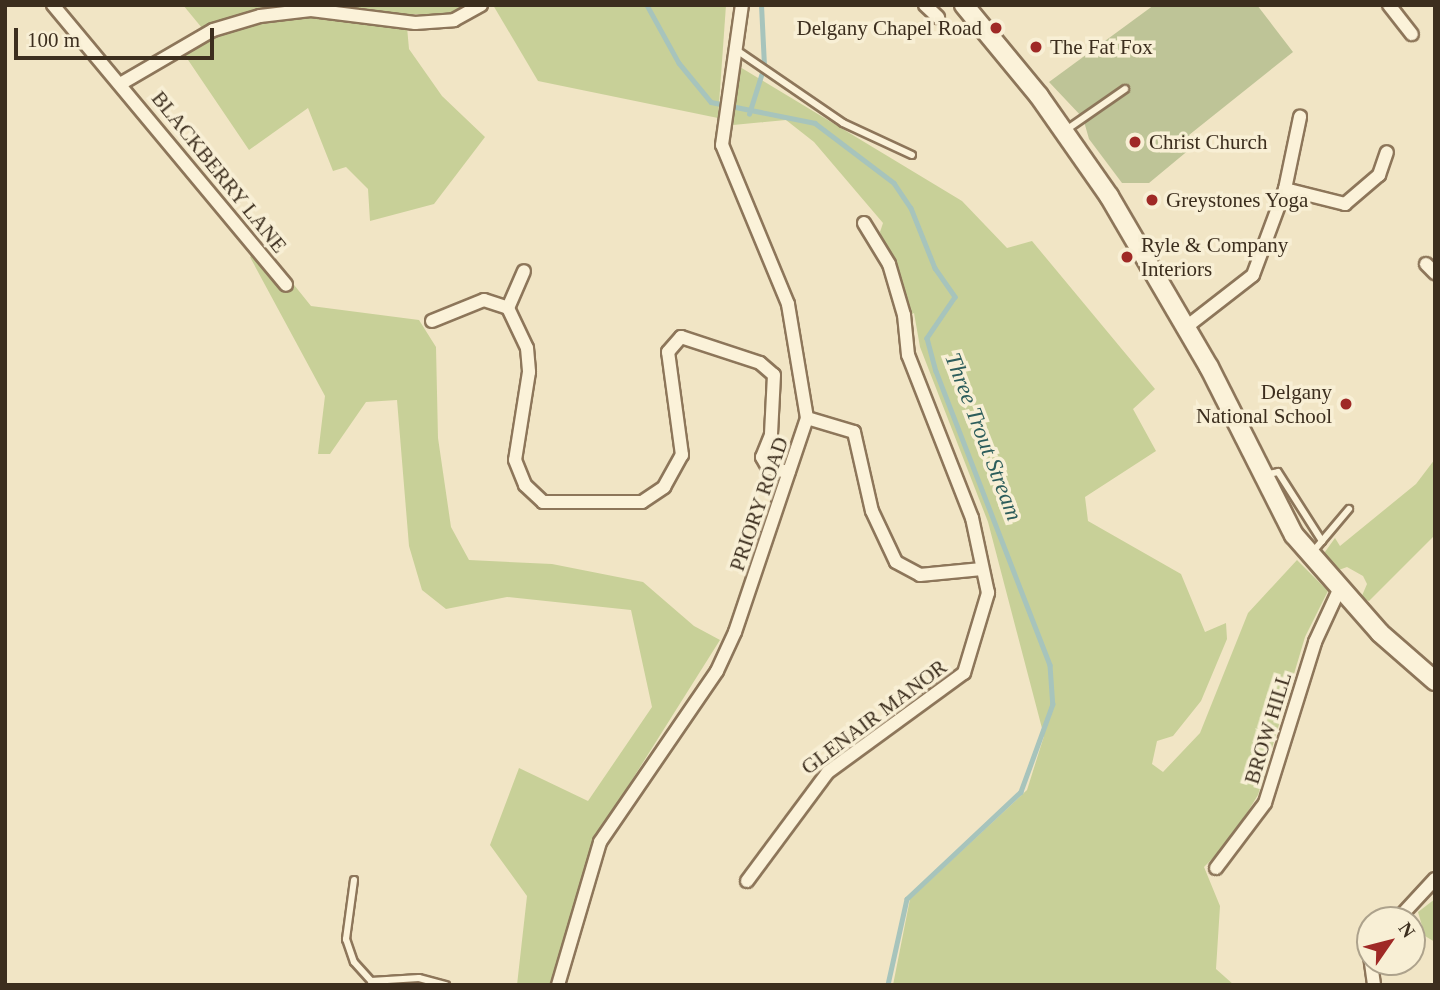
<!DOCTYPE html>
<style>
body{margin:0}
#map{position:relative;width:1440px;height:990px;overflow:hidden;background:#f1e5c5;font-family:"Times New Roman",serif}
div>[style]{position:absolute}
.green>*{inset:0;background:#c8d098}
.cemetery>*{inset:0;background:#bec497}
.stream>*{height:4.5px;margin:-2.25px;padding:0 2.25px;transform-origin:2.25px;border-radius:2.25px;background:#a7c4bc}
.roads{filter:drop-shadow(2px 0 #8d765a) drop-shadow(-2px 0 #8d765a) drop-shadow(0 2px #8d765a) drop-shadow(0 -2px #8d765a)}
.lane>*{height:6px;margin:-3px;padding:0 3px;transform-origin:3px;border-radius:3px;background:#fbf2d9}
.street>*{height:12px;margin:-6px;padding:0 6px;transform-origin:6px;border-radius:6px;background:#fbf2d9}
.secondary>*{height:18px;margin:-9px;padding:0 9px;transform-origin:9px;border-radius:9px;background:#fbf2d9}
.dots>*{width:19px;height:19px;translate:-50% -50%;box-sizing:border-box;border:4px solid #f8efd5;border-radius:50%}
span{translate:-50% -50%;white-space:nowrap;text-align:center;line-height:1.15;-webkit-text-stroke:7px #f8efd5;paint-order:stroke}
.poi-label{font-size:21px;color:#3c2e1e}
.right{translate:-100% -50%;text-align:right}
.left{translate:0 -50%;text-align:left}
.street-label{font-size:21px;color:#3c2e1e}
.water-label{font-size:23px;color:#2d5d5b;font-style:italic}
.frame{position:absolute;inset:0;border:7px solid #3c2e1e;pointer-events:none}
.north{position:absolute;left:1356px;top:906px;width:70px;height:70px;box-sizing:border-box;background:#f8efd5;border:2px solid #ada28c;border-radius:50%;rotate:55deg;font-size:19px;font-weight:700;line-height:28px;text-align:center;color:#3c2e1e}
.north::after{content:'';display:block;margin:auto;width:24px;height:32px;background:#9f2926;clip-path:polygon(50% 0,100% 100%,50% 72%,0 100%)}
.scale{position:absolute;left:14px;top:28px;width:200px;height:32px;box-sizing:border-box;border:4px solid #3c2e1e;border-top:0;padding-left:9px;font-size:21px;line-height:24px;white-space:nowrap;color:#3c2e1e;-webkit-text-stroke:5px #f8efd5;paint-order:stroke}
</style>
<div id="map">
<div class="green">
<div style="clip-path:polygon(183px 5px,301px 5px,202px 28px)"></div>
<div style="clip-path:polygon(328px 5px,470px 5px,456px 14px,403px 14px)"></div>
<div style="clip-path:polygon(493px 5px,726px 5px,718px 118px,538px 81px)"></div>
<div style="clip-path:polygon(331px 15px,407px 27px,409px 49px,442px 96px,485px 137px,434px 204px,370px 221px,368px 189px,346px 167px,333px 171px,308px 108px,249px 150px,182px 51px,230px 28px)"></div>
<div style="clip-path:polygon(740px 67px,962px 201px,1007px 248px,1032px 241px,1155px 389px,1133px 409px,1156px 451px,1085px 497px,1088px 521px,1181px 574px,1205px 632px,1226px 623px,1227px 639px,1201px 701px,1173px 736px,1157px 741px,1152px 764px,1163px 772px,1200px 733px,1248px 613px,1297px 560px,1328px 591px,1305px 637px,1258px 795px,1229px 842px,1204px 867px,1220px 906px,1216px 969px,1234px 985px,893px 985px,910px 899px,1027px 790px,1044px 736px,988px 522px,920px 347px,914px 313px,908px 316px,880px 232px,883px 223px,814px 142px,786px 120px,733px 125px)"></div>
<div style="clip-path:polygon(262px 245px,311px 306px,419px 320px,436px 347px,438px 438px,451px 527px,469px 560px,552px 564px,643px 582px,694px 626px,720px 640px,591px 845px,550px 985px,517px 985px,527px 896px,490px 845px,519px 768px,588px 801px,652px 707px,631px 610px,507px 597px,446px 609px,422px 590px,409px 546px,397px 400px,366px 402px,330px 454px,318px 454px,325px 396px,250px 257px)"></div>
<div style="clip-path:polygon(1435px 459px,1435px 535px,1369px 601px,1361px 598px,1367px 584px,1363px 576px,1347px 567px,1336px 571px,1322px 556px,1335px 538px,1340px 546px,1416px 484px)"></div>
<div style="clip-path:polygon(1435px 899px,1435px 942px,1425px 936px,1418px 912px)"></div>
</div>
<div class="cemetery">
<div style="clip-path:polygon(1154px 5px,1257px 5px,1293px 52px,1189px 135px,1196px 144px,1149px 183px,1122px 183px,1089px 139px,1083px 118px,1049px 82px)"></div>
</div>
<div class="stream">
<div style="left:647px;top:5px;width:66px;rotate:61.1deg"></div>
<div style="left:679px;top:63px;width:50px;rotate:50.6deg"></div>
<div style="left:711px;top:102px;width:106px;rotate:11.4deg"></div>
<div style="left:815px;top:123px;width:99px;rotate:37.2deg"></div>
<div style="left:894px;top:183px;width:30px;rotate:56deg"></div>
<div style="left:911px;top:208px;width:65px;rotate:68.2deg"></div>
<div style="left:935px;top:268px;width:35px;rotate:55deg"></div>
<div style="left:955px;top:297px;width:50px;rotate:124.3deg"></div>
<div style="left:927px;top:338px;width:34px;rotate:75deg"></div>
<div style="left:936px;top:371px;width:315px;rotate:68.8deg"></div>
<div style="left:1050px;top:665px;width:39px;rotate:86deg"></div>
<div style="left:1053px;top:704px;width:94px;rotate:110deg"></div>
<div style="left:1021px;top:792px;width:156px;rotate:136.8deg"></div>
<div style="left:907px;top:899px;width:88px;rotate:102.5deg"></div>
<div style="left:749px;top:114px;width:50px;rotate:-72.6deg"></div>
<div style="left:764px;top:66px;width:61px;rotate:-92.8deg"></div>
</div>
<div class="roads">
<div class="lane">
<div style="left:738px;top:51px;width:127px;rotate:34.4deg"></div>
<div style="left:843px;top:123px;width:76px;rotate:24.9deg"></div>
<div style="left:1066px;top:130px;width:72px;rotate:-34.8deg"></div>
<div style="left:1264px;top:475px;width:14px;rotate:-12deg"></div>
<div style="left:1278px;top:472px;width:82px;rotate:57.5deg"></div>
<div style="left:1311px;top:554px;width:59px;rotate:-49.8deg"></div>
<div style="left:354px;top:880px;width:60px;rotate:97.7deg"></div>
<div style="left:346px;top:939px;width:24px;rotate:71deg"></div>
<div style="left:354px;top:962px;width:25px;rotate:48deg"></div>
<div style="left:371px;top:981px;width:48px;rotate:-3.6deg"></div>
<div style="left:419px;top:978px;width:28px;rotate:15deg"></div>
</div>
<div class="street">
<div style="left:53px;top:5px;width:364px;rotate:50.2deg"></div>
<div style="left:925px;top:5px;width:18px;rotate:43deg"></div>
<div style="left:1389px;top:5px;width:37px;rotate:52deg"></div>
<div style="left:122px;top:83px;width:105px;rotate:-30.2deg"></div>
<div style="left:213px;top:30px;width:49px;rotate:-16.6deg"></div>
<div style="left:260px;top:16px;width:51px;rotate:-6.7deg"></div>
<div style="left:311px;top:10px;width:105px;rotate:7.1deg"></div>
<div style="left:415px;top:23px;width:39px;rotate:-4deg"></div>
<div style="left:454px;top:20px;width:31px;rotate:-29deg"></div>
<div style="left:1285px;top:189px;width:62px;rotate:14deg"></div>
<div style="left:1345px;top:204px;width:45px;rotate:-40.5deg"></div>
<div style="left:1379px;top:175px;width:24px;rotate:-71deg"></div>
<div style="left:1426px;top:264px;width:13px;rotate:45deg"></div>
<div style="left:508px;top:308px;width:40px;rotate:-66.6deg"></div>
<div style="left:432px;top:321px;width:56px;rotate:-22deg"></div>
<div style="left:484px;top:300px;width:25px;rotate:18deg"></div>
<div style="left:508px;top:308px;width:44px;rotate:64.6deg"></div>
<div style="left:527px;top:348px;width:24px;rotate:85deg"></div>
<div style="left:529px;top:372px;width:89px;rotate:99deg"></div>
<div style="left:515px;top:460px;width:27px;rotate:68deg"></div>
<div style="left:525px;top:485px;width:25px;rotate:43deg"></div>
<div style="left:543px;top:502px;width:99px"></div>
<div style="left:642px;top:502px;width:27px;rotate:-34deg"></div>
<div style="left:664px;top:487px;width:37px;rotate:-61deg"></div>
<div style="left:682px;top:455px;width:104px;rotate:-97.7deg"></div>
<div style="left:668px;top:352px;width:20px;rotate:-49deg"></div>
<div style="left:681px;top:337px;width:83px;rotate:18.2deg"></div>
<div style="left:760px;top:363px;width:18px;rotate:41deg"></div>
<div style="left:774px;top:375px;width:60px;rotate:92.9deg"></div>
<div style="left:771px;top:435px;width:24px;rotate:112deg"></div>
<div style="left:762px;top:457px;width:13px;rotate:61deg"></div>
<div style="left:768px;top:468px;width:21px;rotate:11deg"></div>
<div style="left:1185px;top:328px;width:86px;rotate:-37.9deg"></div>
<div style="left:1253px;top:275px;width:92px;rotate:-69.6deg"></div>
<div style="left:1285px;top:189px;width:74px;rotate:-78.2deg"></div>
<div style="left:807px;top:418px;width:49px;rotate:16.6deg"></div>
<div style="left:854px;top:432px;width:81px;rotate:77.2deg"></div>
<div style="left:872px;top:511px;width:56px;rotate:64.8deg"></div>
<div style="left:896px;top:562px;width:27px;rotate:28deg"></div>
<div style="left:920px;top:575px;width:62px;rotate:-5.5deg"></div>
<div style="left:1216px;top:868px;width:81px;rotate:-53deg"></div>
<div style="left:1265px;top:803px;width:169px;rotate:-72.7deg"></div>
<div style="left:1315px;top:642px;width:57px;rotate:-65.2deg"></div>
<div style="left:747px;top:881px;width:136px;rotate:-53.4deg"></div>
<div style="left:828px;top:772px;width:168px;rotate:-36.1deg"></div>
<div style="left:964px;top:673px;width:84px;rotate:-73.3deg"></div>
<div style="left:988px;top:593px;width:77px;rotate:-102deg"></div>
<div style="left:972px;top:518px;width:175px;rotate:-111.4deg"></div>
<div style="left:908px;top:355px;width:40px;rotate:-95.7deg"></div>
<div style="left:904px;top:315px;width:53px;rotate:-106.4deg"></div>
<div style="left:889px;top:264px;width:48px;rotate:-121.4deg"></div>
<div style="left:1397px;top:920px;width:56px;rotate:-47.2deg"></div>
<div style="left:1370px;top:956px;width:29px;rotate:82deg"></div>
<div style="left:558px;top:985px;width:149px;rotate:-73.6deg"></div>
<div style="left:600px;top:842px;width:207px;rotate:-55.6deg"></div>
<div style="left:717px;top:671px;width:43px;rotate:-65.2deg"></div>
<div style="left:735px;top:632px;width:226px;rotate:-71.4deg"></div>
<div style="left:807px;top:418px;width:116px;rotate:-99.5deg"></div>
<div style="left:788px;top:304px;width:172px;rotate:-112.5deg"></div>
<div style="left:722px;top:145px;width:141px;rotate:-81.9deg"></div>
</div>
<div class="secondary">
<div style="left:964px;top:5px;width:118px;rotate:50.5deg"></div>
<div style="left:1039px;top:96px;width:122px;rotate:55deg"></div>
<div style="left:1109px;top:196px;width:198px;rotate:59.7deg"></div>
<div style="left:1209px;top:367px;width:188px;rotate:63.2deg"></div>
<div style="left:1294px;top:535px;width:130px;rotate:48.7deg"></div>
<div style="left:1380px;top:633px;width:73px;rotate:41.1deg"></div>
</div>
</div>
<div class="dots">
<div style="left:996px;top:28px;background:#9f2926"></div>
<div style="left:1036px;top:47px;background:#9f2926"></div>
<div style="left:1135px;top:142px;background:#9f2926"></div>
<div style="left:1152px;top:200px;background:#9f2926"></div>
<div style="left:1127px;top:257px;background:#9f2926"></div>
<div style="left:1346px;top:404px;background:#9f2926"></div>
</div>
<div class="poi-label">
<span class="right" style="left:982px;top:28px">Delgany Chapel Road</span>
<span class="left" style="left:1050px;top:47px">The Fat Fox</span>
<span class="left" style="left:1149px;top:142px">Christ Church</span>
<span class="left" style="left:1166px;top:200px">Greystones Yoga</span>
<span class="left" style="left:1141px;top:257px">Ryle &amp; Company<br>Interiors</span>
<span class="right" style="left:1332px;top:404px">Delgany<br>National School</span>
</div>
<div class="street-label">
<span style="left:219px;top:172px;rotate:51deg">BLACKBERRY LANE</span>
<span style="left:759px;top:504px;rotate:-71deg">PRIORY ROAD</span>
<span style="left:874px;top:717px;rotate:-37deg">GLENAIR MANOR</span>
<span style="left:1268px;top:728px;rotate:-73deg">BROW HILL</span>
</div>
<div class="water-label">
<span style="left:983px;top:437px;rotate:69deg">Three Trout Stream</span>
</div>
<div class="frame"></div>
<div class="north">N</div>
<div class="scale">100 m</div>
</div>
